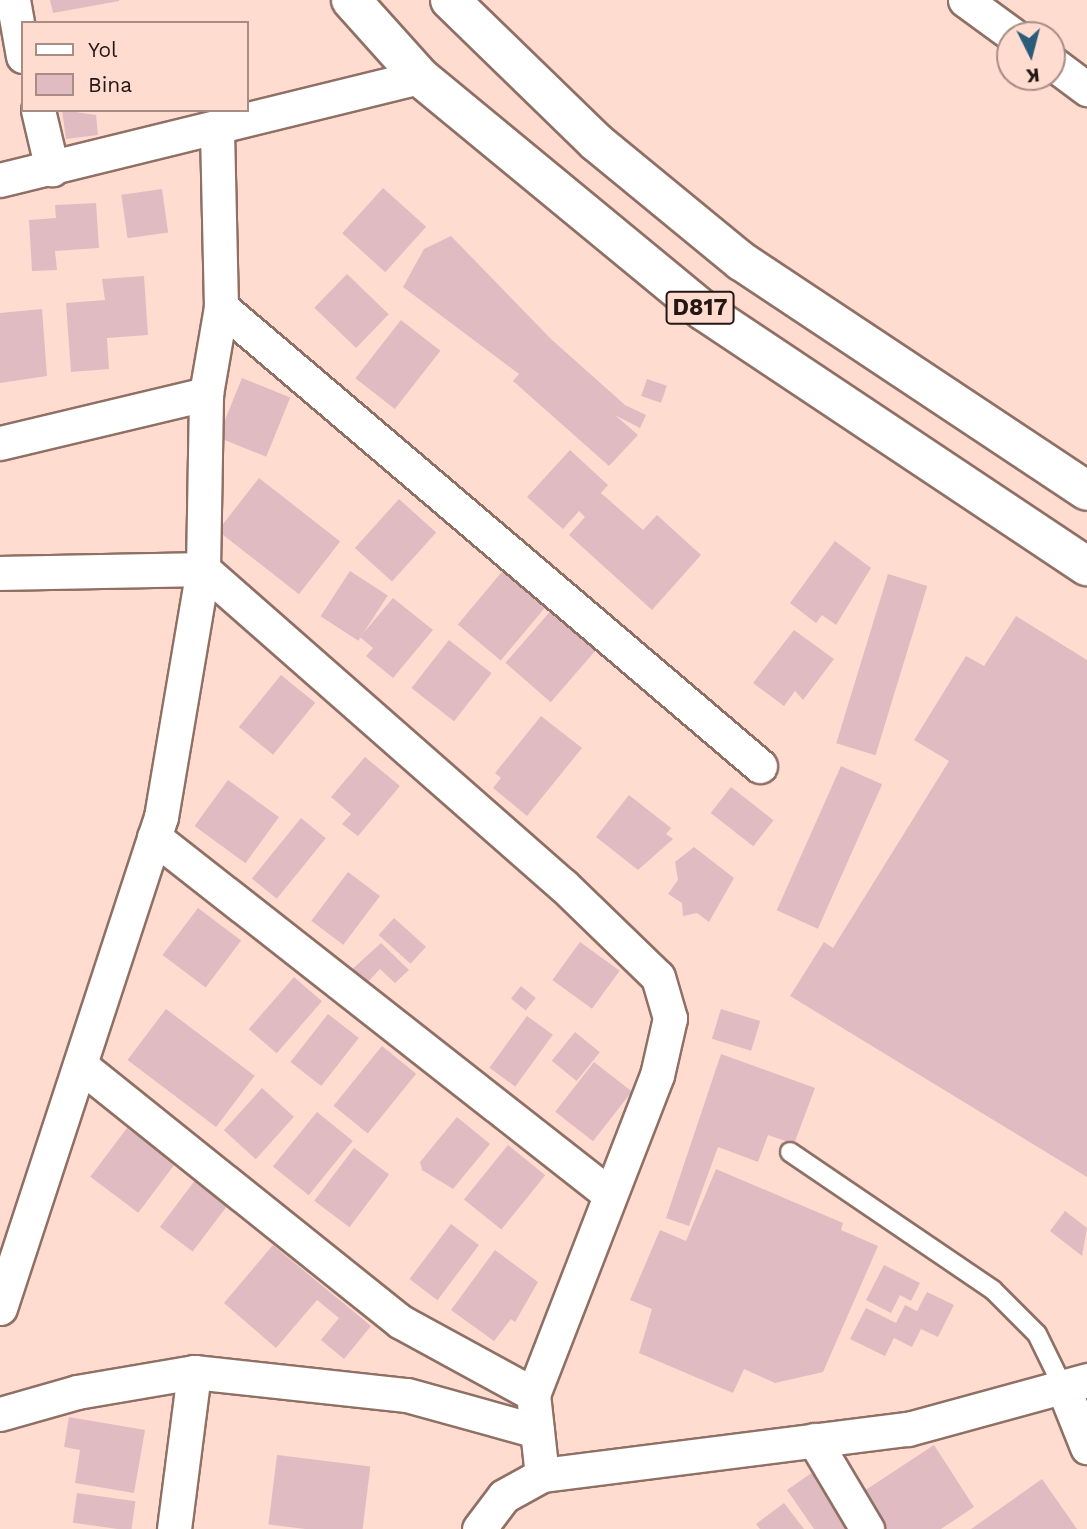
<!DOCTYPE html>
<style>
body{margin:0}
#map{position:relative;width:1087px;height:1529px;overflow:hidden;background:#ffdbd0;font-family:"Work Sans",sans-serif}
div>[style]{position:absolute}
.building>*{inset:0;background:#e0bcc2;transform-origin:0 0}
.roads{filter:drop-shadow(2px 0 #8f7065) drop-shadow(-2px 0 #8f7065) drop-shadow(0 2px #8f7065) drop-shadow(0 -2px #8f7065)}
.lane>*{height:18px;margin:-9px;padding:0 9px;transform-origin:9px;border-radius:9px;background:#fff}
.street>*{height:33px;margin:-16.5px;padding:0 16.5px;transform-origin:16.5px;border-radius:16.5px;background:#fff}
.highway>*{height:38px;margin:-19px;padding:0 19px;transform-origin:19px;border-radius:19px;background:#fff}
span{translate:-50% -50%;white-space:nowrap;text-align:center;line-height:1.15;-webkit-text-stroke:7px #ffdbd0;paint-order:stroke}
.shield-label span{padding:2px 5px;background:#ffdbd0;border:2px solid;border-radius:5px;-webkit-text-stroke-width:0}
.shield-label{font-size:23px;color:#231713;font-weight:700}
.legend{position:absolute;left:21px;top:21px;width:228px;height:91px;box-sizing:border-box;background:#ffdbd0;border:2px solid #a78d84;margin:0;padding:9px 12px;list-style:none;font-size:21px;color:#231713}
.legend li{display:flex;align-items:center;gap:14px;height:35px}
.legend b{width:35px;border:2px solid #a78d84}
.north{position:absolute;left:996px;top:21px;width:70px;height:70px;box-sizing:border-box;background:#ffdbd0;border:2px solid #a78d84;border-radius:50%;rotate:174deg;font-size:19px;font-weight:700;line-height:28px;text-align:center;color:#231713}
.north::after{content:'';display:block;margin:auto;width:24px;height:32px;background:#2a5c79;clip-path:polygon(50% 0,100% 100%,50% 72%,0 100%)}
</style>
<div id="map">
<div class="building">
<div style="clip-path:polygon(50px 0,119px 0,119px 1px,53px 13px)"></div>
<div style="clip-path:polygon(62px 110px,96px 115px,98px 135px,66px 139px)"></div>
<div style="left:383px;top:188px;width:58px;height:61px;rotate:42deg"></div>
<div style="left:162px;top:189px;width:44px;height:41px;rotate:82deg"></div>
<div style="clip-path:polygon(96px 203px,99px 248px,55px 251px,57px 270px,32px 271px,29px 220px,56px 218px,55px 205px)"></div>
<div style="clip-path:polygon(451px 236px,551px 339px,625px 405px,646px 415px,640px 428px,615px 415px,638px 435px,609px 466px,513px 381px,519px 374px,403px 287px,424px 249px)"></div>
<div style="left:347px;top:274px;width:58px;height:47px;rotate:44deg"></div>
<div style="clip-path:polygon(144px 276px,148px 335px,107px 338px,109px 369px,71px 372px,66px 303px,105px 300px,102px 279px)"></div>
<div style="clip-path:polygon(42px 309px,47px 376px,0 383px,0 313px)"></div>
<div style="left:401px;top:320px;width:50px;height:74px;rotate:38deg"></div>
<div style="left:242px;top:378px;width:52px;height:64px;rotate:22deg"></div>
<div style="left:647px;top:379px;width:21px;height:18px;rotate:19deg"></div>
<div style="clip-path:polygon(570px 450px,608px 485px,601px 493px,643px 530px,657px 515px,701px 555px,652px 610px,569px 535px,585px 517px,579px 511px,563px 529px,527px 497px)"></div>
<div style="left:259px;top:478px;width:103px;height:67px;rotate:38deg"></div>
<div style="left:399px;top:499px;width:50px;height:66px;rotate:42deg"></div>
<div style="clip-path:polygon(835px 541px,871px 568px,836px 625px,822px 615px,816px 623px,790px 603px)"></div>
<div style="left:506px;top:567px;width:56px;height:75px;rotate:40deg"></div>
<div style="left:350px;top:571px;width:45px;height:54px;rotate:33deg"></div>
<div style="left:888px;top:574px;width:41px;height:177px;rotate:17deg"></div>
<div style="clip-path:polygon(393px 598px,433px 630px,393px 678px,366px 656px,373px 648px,360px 637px)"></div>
<div style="left:554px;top:607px;width:60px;height:74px;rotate:41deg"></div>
<div style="clip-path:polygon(1016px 616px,1087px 660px,1087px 1177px,790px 996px,824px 942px,833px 948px,949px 761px,914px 740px,966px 656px,984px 666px)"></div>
<div style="clip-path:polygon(794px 630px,834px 659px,803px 700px,795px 691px,784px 706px,753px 683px)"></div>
<div style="left:449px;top:640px;width:54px;height:61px;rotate:38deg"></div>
<div style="left:281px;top:675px;width:44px;height:67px;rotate:39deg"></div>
<div style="clip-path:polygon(541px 716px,582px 748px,527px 816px,493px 788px,501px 778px,495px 773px)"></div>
<div style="clip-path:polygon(365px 757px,400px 786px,358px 836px,342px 824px,351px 814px,331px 797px)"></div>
<div style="left:841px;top:766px;width:45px;height:158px;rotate:24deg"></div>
<div style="left:228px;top:780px;width:63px;height:57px;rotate:36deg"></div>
<div style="left:731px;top:787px;width:54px;height:33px;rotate:38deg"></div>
<div style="clip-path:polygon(629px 795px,671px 828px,666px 834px,673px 839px,638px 870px,596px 837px)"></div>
<div style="left:301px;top:818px;width:32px;height:78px;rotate:39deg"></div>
<div style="clip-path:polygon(694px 847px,734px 878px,709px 922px,697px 913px,683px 916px,682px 903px,668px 894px,678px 880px,675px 862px)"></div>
<div style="left:348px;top:872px;width:40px;height:61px;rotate:37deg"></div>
<div style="left:198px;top:908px;width:54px;height:59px;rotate:37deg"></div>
<div style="left:394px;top:918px;width:43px;height:23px;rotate:42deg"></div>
<div style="left:580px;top:942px;width:49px;height:47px;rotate:36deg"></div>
<div style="clip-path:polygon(381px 943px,409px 970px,395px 983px,380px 969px,366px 984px,348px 973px)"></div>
<div style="left:294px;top:977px;width:37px;height:69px;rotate:41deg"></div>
<div style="left:521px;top:986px;width:19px;height:16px;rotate:39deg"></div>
<div style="left:166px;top:1009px;width:111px;height:64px;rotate:37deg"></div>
<div style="left:721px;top:1009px;width:41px;height:31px;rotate:17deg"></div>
<div style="left:328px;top:1014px;width:39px;height:61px;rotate:38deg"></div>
<div style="left:527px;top:1016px;width:32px;height:64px;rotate:36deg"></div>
<div style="left:575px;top:1032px;width:32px;height:37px;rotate:39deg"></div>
<div style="left:382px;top:1046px;width:44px;height:77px;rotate:39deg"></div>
<div style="clip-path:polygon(721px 1054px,815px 1088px,794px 1144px,768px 1135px,758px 1162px,718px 1147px,689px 1226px,666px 1218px)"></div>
<div style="left:594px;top:1062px;width:48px;height:63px;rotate:38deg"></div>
<div style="left:262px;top:1088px;width:43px;height:57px;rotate:42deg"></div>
<div style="left:317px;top:1112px;width:46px;height:70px;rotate:39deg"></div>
<div style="clip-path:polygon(457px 1117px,490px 1144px,453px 1189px,422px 1170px,420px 1162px)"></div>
<div style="left:127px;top:1128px;width:60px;height:61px;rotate:37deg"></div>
<div style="left:508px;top:1145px;width:48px;height:70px;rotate:39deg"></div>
<div style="left:354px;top:1148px;width:44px;height:66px;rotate:37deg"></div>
<div style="clip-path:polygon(716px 1169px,843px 1223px,841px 1230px,878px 1246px,823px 1372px,775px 1383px,744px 1369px,733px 1393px,639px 1353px,652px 1309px,630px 1300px,660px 1230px,686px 1241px)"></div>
<div style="left:196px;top:1179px;width:41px;height:60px;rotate:37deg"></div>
<div style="clip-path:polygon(1065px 1211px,1087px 1228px,1082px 1256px,1050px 1231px)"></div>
<div style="left:451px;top:1224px;width:35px;height:69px;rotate:37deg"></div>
<div style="clip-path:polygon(273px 1245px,371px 1326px,344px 1359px,321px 1340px,339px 1318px,317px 1300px,276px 1348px,224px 1303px)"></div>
<div style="clip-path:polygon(495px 1250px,538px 1282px,515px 1322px,511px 1319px,494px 1341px,451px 1310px)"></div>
<div style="clip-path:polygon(884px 1265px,920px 1283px,911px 1301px,900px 1295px,891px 1313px,866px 1300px)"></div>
<div style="clip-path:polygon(927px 1292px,954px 1305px,938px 1337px,921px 1329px,912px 1347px,894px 1338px,885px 1356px,850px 1339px,866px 1308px,896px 1323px,905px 1305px,917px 1311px)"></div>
<div style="clip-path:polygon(69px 1417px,145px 1430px,134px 1493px,75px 1483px,80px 1450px,64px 1447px)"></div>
<div style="clip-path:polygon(934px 1445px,974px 1507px,941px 1529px,877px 1529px,855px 1497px)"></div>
<div style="left:277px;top:1455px;width:94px;height:70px;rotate:7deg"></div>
<div style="clip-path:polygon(813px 1472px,853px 1529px,814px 1529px,787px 1490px)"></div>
<div style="clip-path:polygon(1042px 1479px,1077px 1529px,971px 1529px)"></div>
<div style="left:77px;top:1493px;width:59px;height:30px;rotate:8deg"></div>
<div style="clip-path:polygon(784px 1503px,804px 1529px,760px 1529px,756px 1524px)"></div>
</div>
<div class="roads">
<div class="lane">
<div style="left:790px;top:1152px;width:245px;rotate:34.2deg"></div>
<div style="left:993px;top:1290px;width:62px;rotate:45deg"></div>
<div style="left:1037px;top:1334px;width:59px;rotate:63.9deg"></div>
</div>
<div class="street">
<div style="left:13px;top:0;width:57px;rotate:79.9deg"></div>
<div style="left:965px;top:0;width:59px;rotate:36.1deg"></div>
<div style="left:1052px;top:63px;width:44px;rotate:36.6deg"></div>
<div style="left:38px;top:110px;width:61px;rotate:76.7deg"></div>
<div style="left:0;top:180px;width:432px;rotate:-13.8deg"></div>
<div style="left:221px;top:307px;width:708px;rotate:40.42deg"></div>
<div style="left:0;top:443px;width:212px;rotate:-13.4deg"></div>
<div style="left:0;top:573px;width:203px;rotate:-1.1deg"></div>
<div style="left:203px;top:569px;width:479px;rotate:41.3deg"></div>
<div style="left:563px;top:885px;width:132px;rotate:44.1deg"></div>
<div style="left:658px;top:977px;width:43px;rotate:73.7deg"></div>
<div style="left:670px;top:1018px;width:58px;rotate:102.8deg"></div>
<div style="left:657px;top:1075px;width:342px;rotate:111.2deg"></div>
<div style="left:533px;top:1394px;width:81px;rotate:83.7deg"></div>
<div style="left:154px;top:837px;width:578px;rotate:38.12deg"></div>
<div style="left:80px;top:1065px;width:411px;rotate:38.7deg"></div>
<div style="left:401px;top:1322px;width:150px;rotate:28.6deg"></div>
<div style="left:0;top:1308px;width:517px;rotate:-71.85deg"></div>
<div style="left:161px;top:817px;width:252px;rotate:-80.4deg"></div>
<div style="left:203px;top:569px;width:175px;rotate:-89deg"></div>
<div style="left:206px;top:394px;width:88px;rotate:-80.2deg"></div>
<div style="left:221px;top:307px;width:178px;rotate:-91.3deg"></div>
<div style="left:1063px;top:1387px;width:65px;rotate:68.2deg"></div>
<div style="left:0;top:1414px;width:80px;rotate:-15.9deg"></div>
<div style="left:77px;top:1392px;width:119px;rotate:-9.7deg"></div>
<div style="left:194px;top:1372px;width:214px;rotate:6.2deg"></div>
<div style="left:407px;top:1395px;width:135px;rotate:15.5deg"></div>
<div style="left:814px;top:1440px;width:104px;rotate:59.2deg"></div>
<div style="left:174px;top:1529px;width:158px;rotate:-82.7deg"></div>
<div style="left:479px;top:1529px;width:41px;rotate:-52.9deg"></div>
<div style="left:504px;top:1496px;width:43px;rotate:-28.9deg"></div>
<div style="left:542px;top:1475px;width:369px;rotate:-7.2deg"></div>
<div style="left:908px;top:1429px;width:186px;rotate:-15.3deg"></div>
</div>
<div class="highway">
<div style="left:351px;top:0;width:103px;rotate:48.1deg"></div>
<div style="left:420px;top:77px;width:368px;rotate:39.5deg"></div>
<div style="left:704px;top:311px;width:460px;rotate:33.7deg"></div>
<div style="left:450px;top:0;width:204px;rotate:44.2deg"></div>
<div style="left:596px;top:142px;width:188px;rotate:39.4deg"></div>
<div style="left:741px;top:261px;width:415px;rotate:33.6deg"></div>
</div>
</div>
<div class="shield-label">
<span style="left:700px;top:308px">D817</span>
</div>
<ul class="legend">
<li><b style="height:9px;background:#fff"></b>Yol</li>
<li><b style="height:19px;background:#e0bcc2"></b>Bina</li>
</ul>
<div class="north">K</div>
</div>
